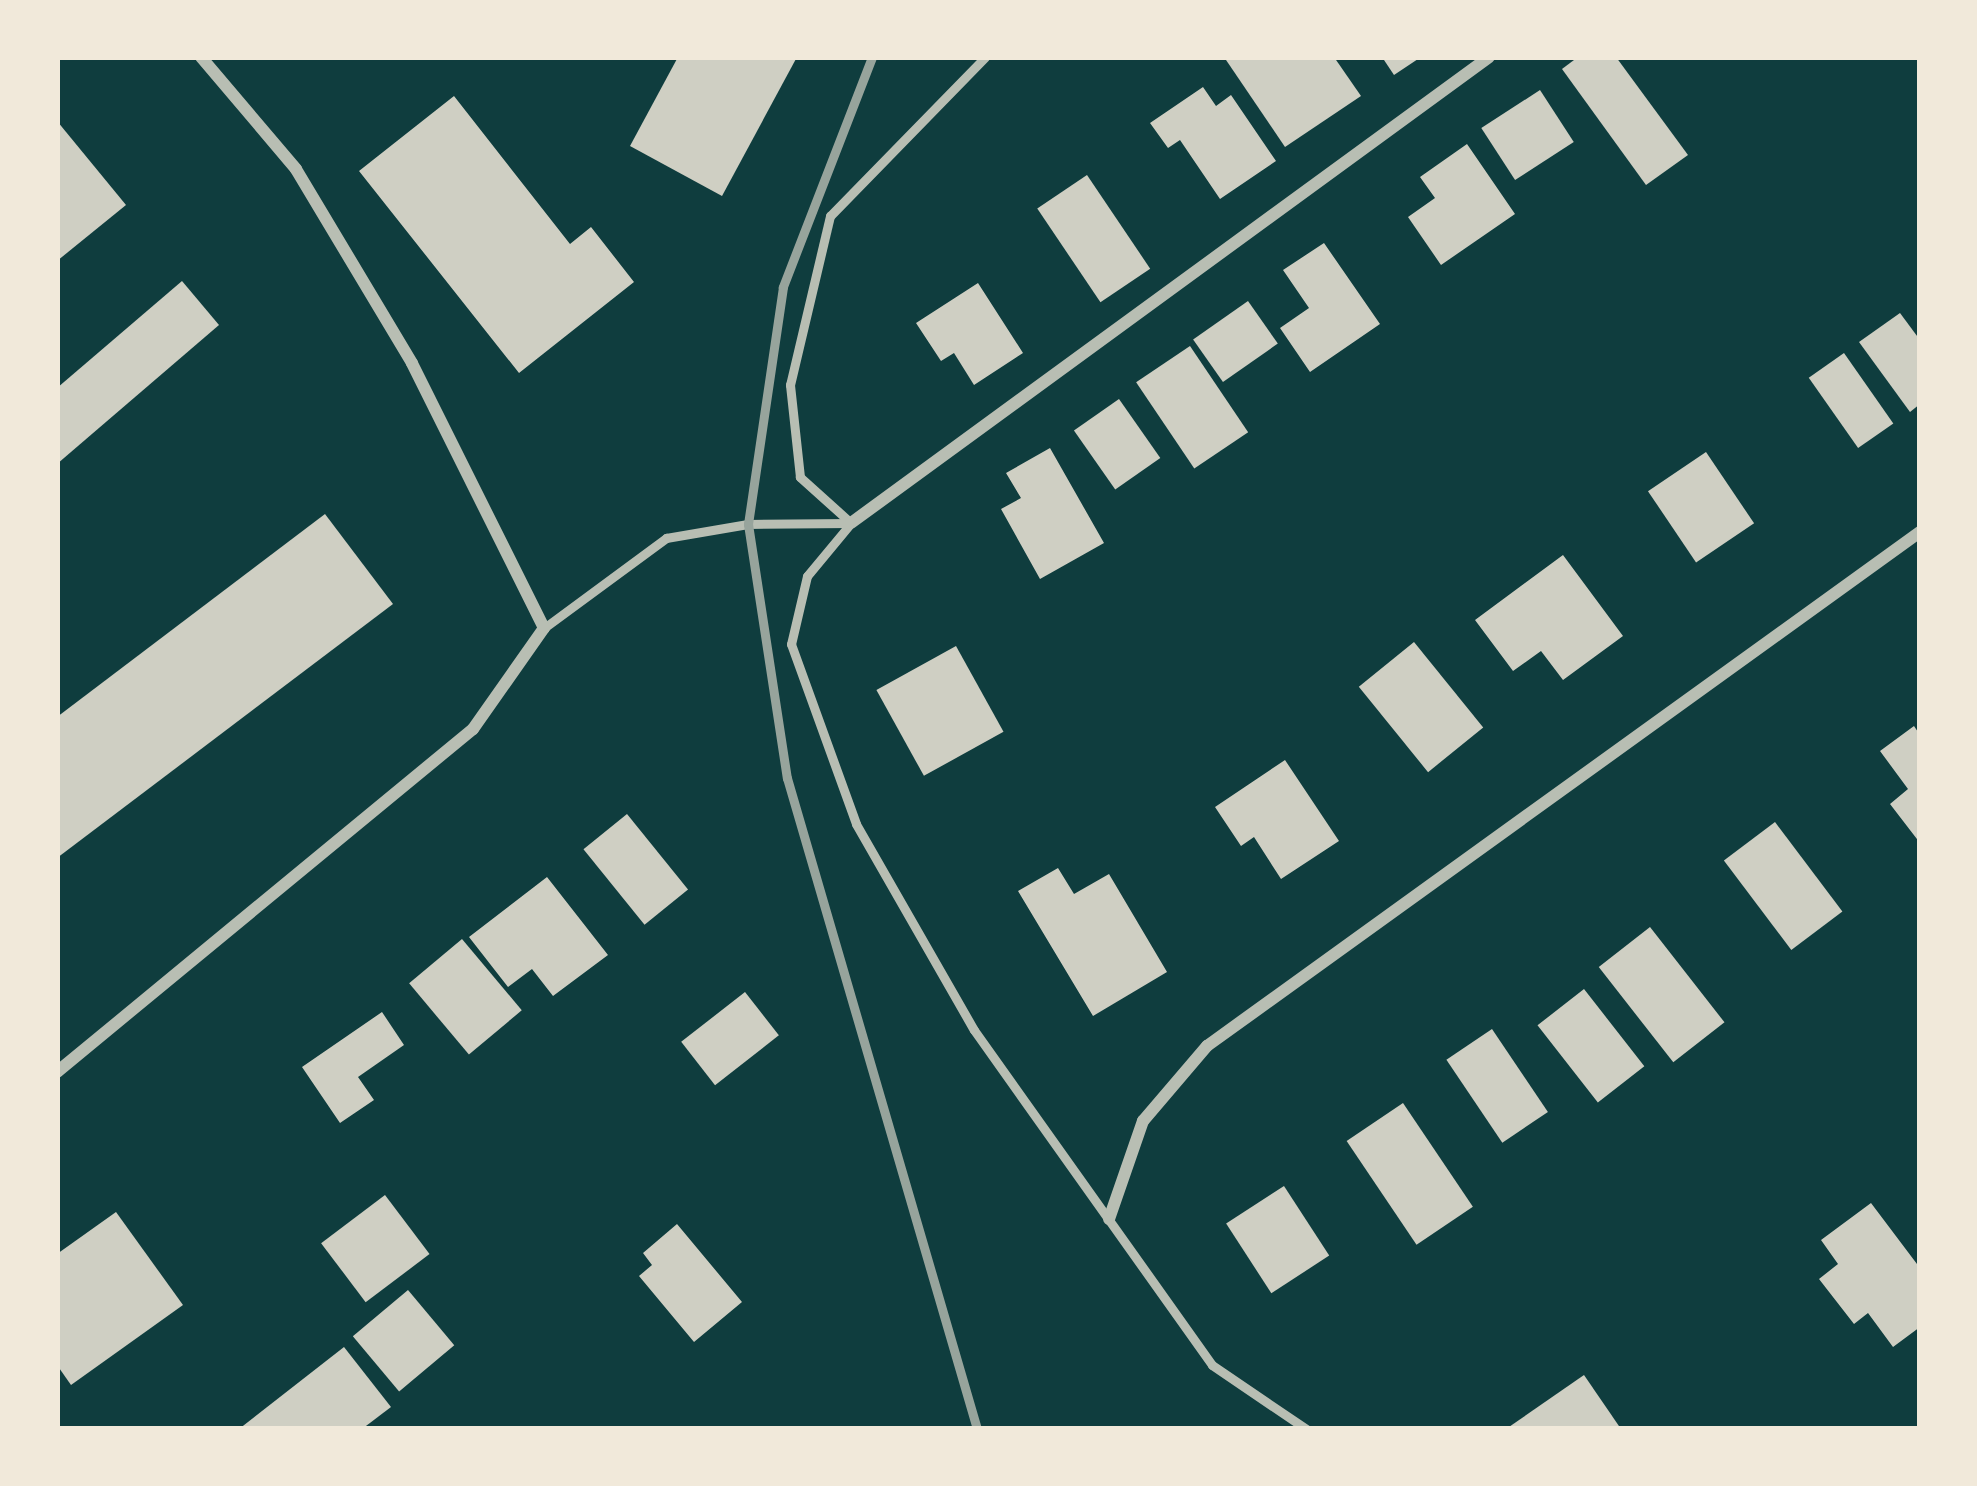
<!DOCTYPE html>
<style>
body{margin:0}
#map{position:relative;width:1977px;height:1486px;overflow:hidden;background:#0f3d3e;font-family:Barlow,sans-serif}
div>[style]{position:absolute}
.building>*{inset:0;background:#cfcfc3;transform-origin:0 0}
.service>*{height:9px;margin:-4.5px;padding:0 4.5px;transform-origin:4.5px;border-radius:4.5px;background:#b8beb3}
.minor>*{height:12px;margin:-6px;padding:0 6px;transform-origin:6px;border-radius:6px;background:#b8beb3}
.rail>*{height:9px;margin:-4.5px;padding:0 4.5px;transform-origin:4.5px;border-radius:4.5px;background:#97a49c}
span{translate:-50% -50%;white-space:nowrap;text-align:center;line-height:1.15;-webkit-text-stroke:9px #f1e9da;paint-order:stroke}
.frame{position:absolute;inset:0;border:60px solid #f1e9da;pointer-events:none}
</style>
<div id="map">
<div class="building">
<div style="clip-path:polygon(678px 57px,797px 57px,722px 196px,630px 146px)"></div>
<div style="clip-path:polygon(1224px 57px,1334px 57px,1361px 96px,1285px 147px)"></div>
<div style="clip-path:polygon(1382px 57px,1421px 57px,1394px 75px)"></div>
<div style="clip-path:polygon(1578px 57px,1616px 57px,1688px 155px,1646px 185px,1562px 69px)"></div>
<div style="clip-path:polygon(1203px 87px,1216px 106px,1231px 95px,1276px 161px,1220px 199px,1180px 140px,1168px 148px,1150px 123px)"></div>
<div style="left:1540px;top:90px;width:62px;height:70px;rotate:57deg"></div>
<div style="clip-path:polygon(454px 96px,570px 244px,591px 227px,634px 282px,519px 373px,359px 171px)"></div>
<div style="clip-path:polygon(57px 121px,126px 205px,57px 261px)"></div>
<div style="clip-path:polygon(1467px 144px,1515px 214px,1441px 265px,1408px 217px,1435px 198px,1420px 177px)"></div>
<div style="left:1087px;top:175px;width:113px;height:60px;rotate:56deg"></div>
<div style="clip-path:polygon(1324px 243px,1380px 324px,1310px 372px,1280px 328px,1309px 308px,1283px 270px)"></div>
<div style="clip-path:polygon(182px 281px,219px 325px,57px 464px,57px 388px)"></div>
<div style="clip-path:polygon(978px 283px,1023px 353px,974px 385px,954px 353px,941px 361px,916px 323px)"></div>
<div style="left:1248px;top:301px;width:52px;height:67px;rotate:55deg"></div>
<div style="clip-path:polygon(1900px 313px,1920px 340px,1920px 404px,1910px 412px,1859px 342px)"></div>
<div style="left:1190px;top:346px;width:104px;height:65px;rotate:56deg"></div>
<div style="left:1844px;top:353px;width:86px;height:43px;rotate:55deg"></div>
<div style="left:1119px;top:399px;width:72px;height:55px;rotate:55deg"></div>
<div style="clip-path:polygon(1050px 448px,1104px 543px,1040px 579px,1001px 509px,1021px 498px,1006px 473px)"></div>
<div style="left:1706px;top:452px;width:86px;height:70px;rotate:56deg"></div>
<div style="clip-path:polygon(325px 514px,393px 604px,57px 858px,57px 717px)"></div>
<div style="clip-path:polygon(1563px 555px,1623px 636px,1563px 680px,1541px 651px,1513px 671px,1475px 620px)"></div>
<div style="left:1414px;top:642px;width:110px;height:71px;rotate:51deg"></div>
<div style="left:956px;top:646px;width:98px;height:91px;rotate:61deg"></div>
<div style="clip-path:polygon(1914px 726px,1920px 735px,1920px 843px,1890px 804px,1908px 789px,1880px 751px)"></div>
<div style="clip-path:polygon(1285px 760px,1339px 841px,1281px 879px,1254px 837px,1241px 846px,1215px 807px)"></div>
<div style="left:627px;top:814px;width:97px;height:56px;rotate:51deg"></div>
<div style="left:1775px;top:822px;width:112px;height:64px;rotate:53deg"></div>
<div style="clip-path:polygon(1058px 868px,1074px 894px,1109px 874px,1167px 972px,1093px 1016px,1018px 891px)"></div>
<div style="clip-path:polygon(547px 877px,608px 955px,553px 996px,532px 969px,508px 987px,469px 937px)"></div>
<div style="left:1650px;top:927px;width:121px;height:65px;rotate:52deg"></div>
<div style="left:462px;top:939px;width:93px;height:69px;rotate:50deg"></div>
<div style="left:1584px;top:989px;width:98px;height:59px;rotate:52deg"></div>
<div style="left:745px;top:992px;width:55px;height:81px;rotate:52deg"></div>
<div style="clip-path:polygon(382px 1012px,404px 1045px,358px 1077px,374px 1100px,340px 1123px,302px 1067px)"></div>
<div style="left:1492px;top:1029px;width:100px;height:55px;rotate:56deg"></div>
<div style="left:1403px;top:1103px;width:125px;height:68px;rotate:56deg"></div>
<div style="left:1284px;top:1186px;width:83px;height:69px;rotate:57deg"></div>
<div style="left:385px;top:1195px;width:74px;height:80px;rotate:53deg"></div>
<div style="clip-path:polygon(1871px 1203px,1920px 1268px,1920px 1327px,1893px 1347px,1868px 1313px,1854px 1324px,1819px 1279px,1838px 1264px,1821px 1240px)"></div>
<div style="clip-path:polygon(116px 1212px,183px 1305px,71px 1385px,57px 1365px,57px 1254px)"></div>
<div style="clip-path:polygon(677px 1224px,742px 1302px,694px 1342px,639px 1276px,652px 1265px,643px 1253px)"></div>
<div style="left:408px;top:1290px;width:72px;height:72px;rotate:50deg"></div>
<div style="clip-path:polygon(344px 1347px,391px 1407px,362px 1429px,239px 1429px)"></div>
<div style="clip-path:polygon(1584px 1375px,1621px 1429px,1506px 1429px)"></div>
</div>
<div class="service">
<div style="left:851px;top:523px;width:69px;rotate:129.7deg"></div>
<div style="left:807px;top:576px;width:70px;rotate:103.2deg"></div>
<div style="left:791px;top:644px;width:191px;rotate:70.1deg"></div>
<div style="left:856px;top:824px;width:237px;rotate:60.2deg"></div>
<div style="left:974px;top:1030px;width:411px;rotate:54.6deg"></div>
<div style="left:1212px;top:1365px;width:114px;rotate:34.2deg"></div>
<div style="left:851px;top:523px;width:69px;rotate:-138deg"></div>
<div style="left:800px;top:477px;width:93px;rotate:-96.2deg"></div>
<div style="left:790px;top:385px;width:174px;rotate:-76.7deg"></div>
<div style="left:830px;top:216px;width:222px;rotate:-45.7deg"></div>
<div style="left:544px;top:628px;width:152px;rotate:-36.4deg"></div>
<div style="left:666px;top:538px;width:83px;rotate:-9.7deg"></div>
<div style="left:748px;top:524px;width:103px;rotate:-0.6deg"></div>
</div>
<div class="minor">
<div style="left:851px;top:523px;width:790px;rotate:-36.14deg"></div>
<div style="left:57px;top:1072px;width:539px;rotate:-39.51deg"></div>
<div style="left:473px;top:729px;width:123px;rotate:-54.9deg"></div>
<div style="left:544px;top:628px;width:296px;rotate:-116.5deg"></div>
<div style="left:412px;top:363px;width:226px;rotate:-120.9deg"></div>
<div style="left:296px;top:169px;width:147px;rotate:-130.3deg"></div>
<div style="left:1109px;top:1219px;width:104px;rotate:-70.9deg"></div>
<div style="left:1143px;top:1121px;width:99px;rotate:-49.5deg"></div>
<div style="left:1207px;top:1046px;width:879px;rotate:-35.79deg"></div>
</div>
<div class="rail">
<div style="left:872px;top:57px;width:247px;rotate:111.2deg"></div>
<div style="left:783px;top:287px;width:240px;rotate:98.4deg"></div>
<div style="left:748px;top:524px;width:257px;rotate:81.3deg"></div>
<div style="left:787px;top:778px;width:678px;rotate:73.73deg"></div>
</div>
<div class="frame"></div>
</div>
